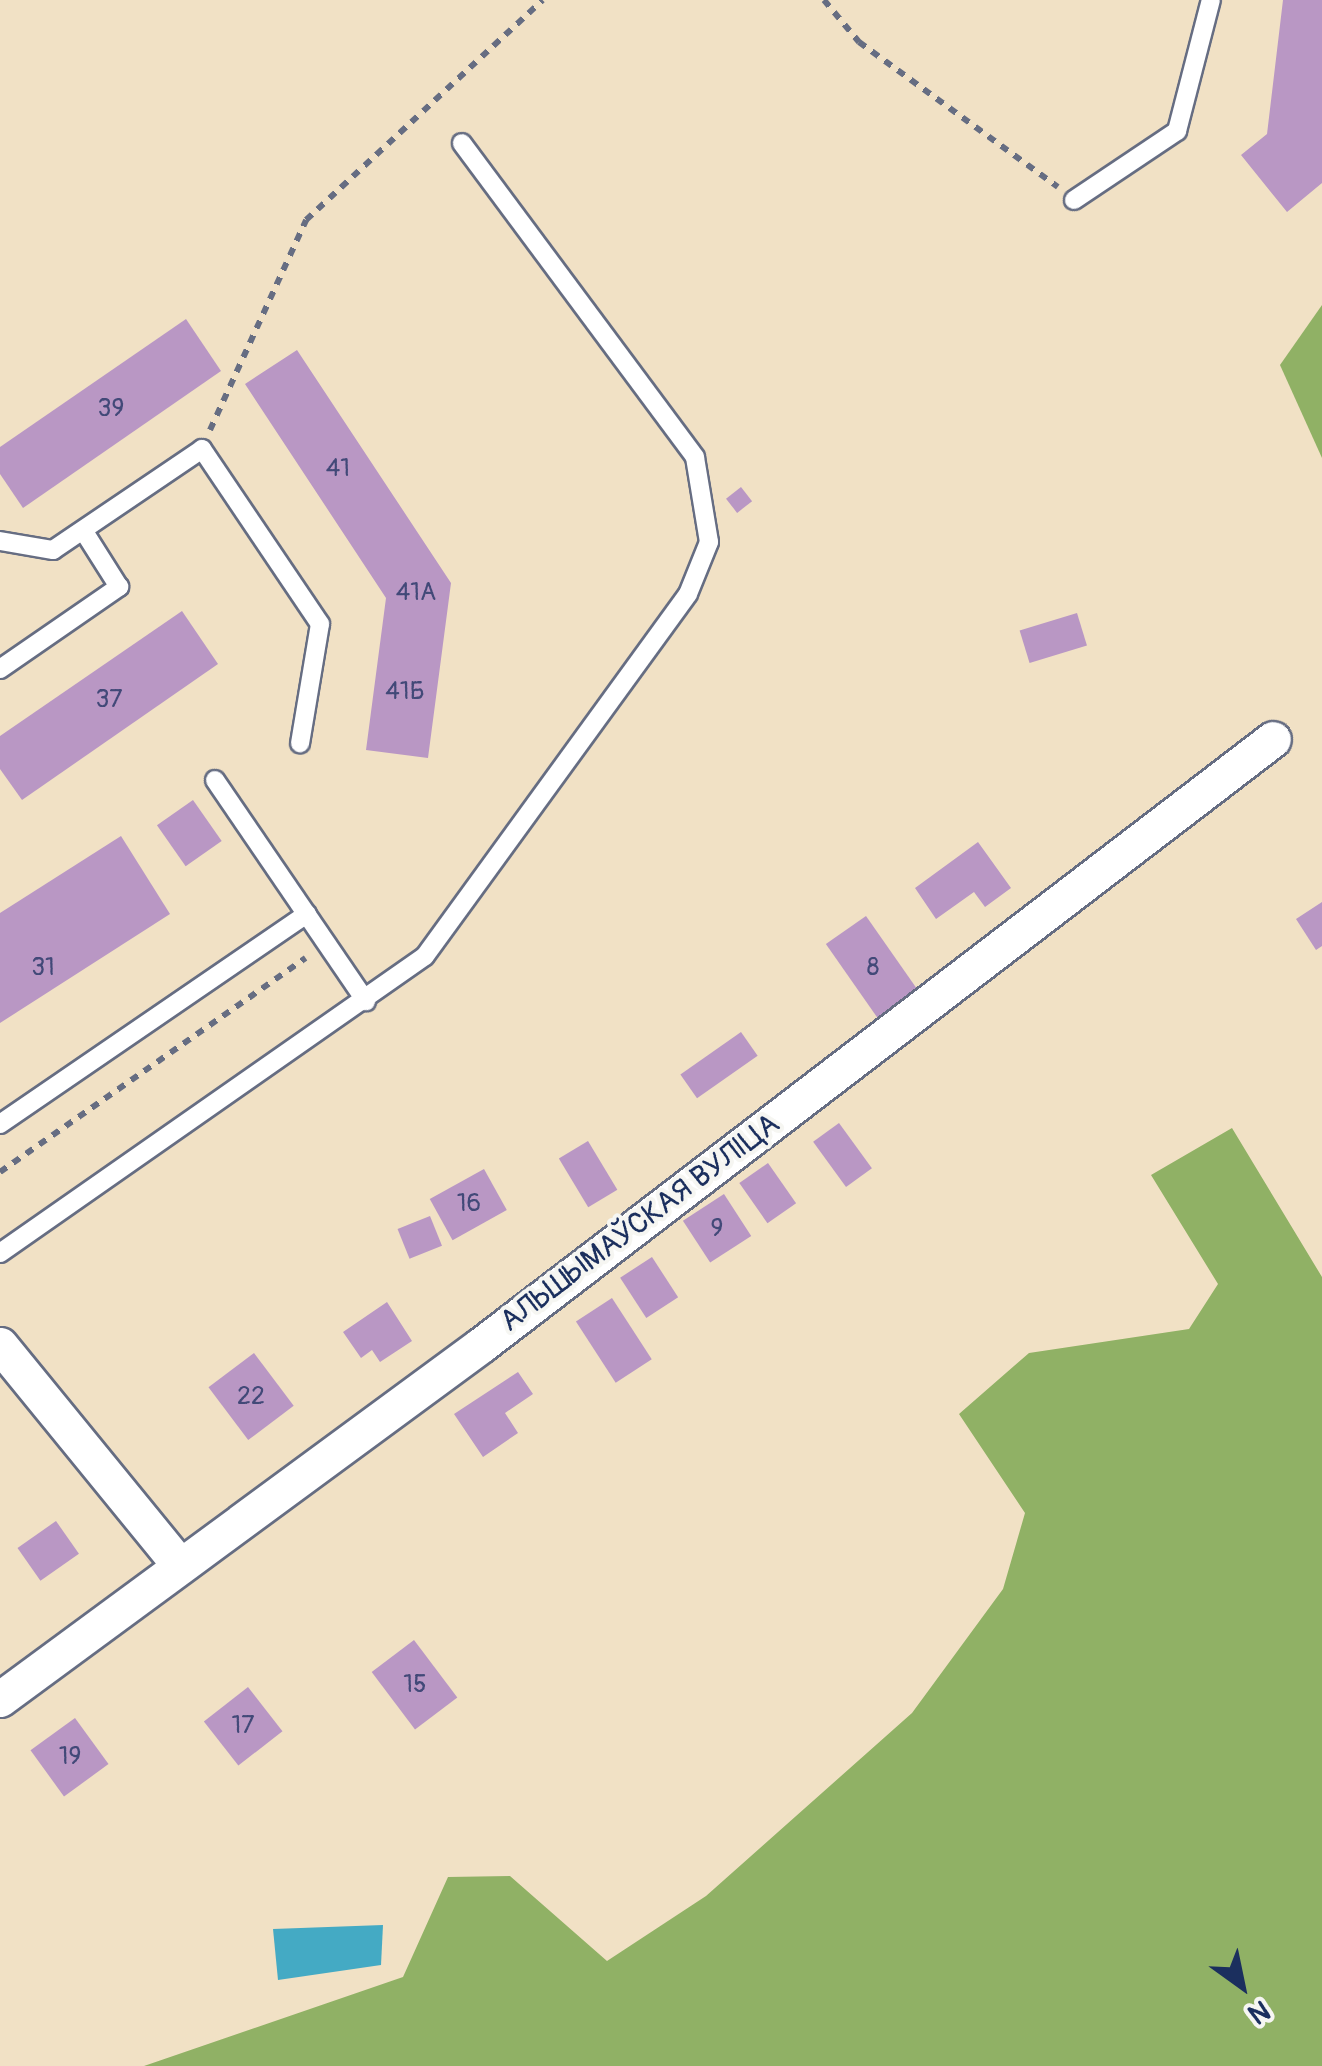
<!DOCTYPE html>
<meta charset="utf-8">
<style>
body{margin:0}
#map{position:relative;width:1322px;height:2066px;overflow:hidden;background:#f1e1c5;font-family:Pangolin,sans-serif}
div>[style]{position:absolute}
.forest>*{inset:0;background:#90b165}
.water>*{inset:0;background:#44aac4}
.building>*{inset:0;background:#b997c4;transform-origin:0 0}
.path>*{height:6px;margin-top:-3px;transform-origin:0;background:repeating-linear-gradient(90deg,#666d82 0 8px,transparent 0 16px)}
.roads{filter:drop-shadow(2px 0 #666d82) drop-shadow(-2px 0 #666d82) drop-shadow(0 2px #666d82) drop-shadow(0 -2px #666d82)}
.lane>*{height:18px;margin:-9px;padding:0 9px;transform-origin:9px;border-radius:9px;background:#fff}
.street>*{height:35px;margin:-17.5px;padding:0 17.5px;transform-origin:17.5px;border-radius:17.5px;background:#fff}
span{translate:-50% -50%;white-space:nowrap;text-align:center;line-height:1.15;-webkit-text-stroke:8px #f6f6f2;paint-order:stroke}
.number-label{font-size:25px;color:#424978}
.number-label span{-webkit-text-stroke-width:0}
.street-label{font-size:30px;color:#1b2f5e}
.north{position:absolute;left:1192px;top:1936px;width:100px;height:100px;-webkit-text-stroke:8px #f6f6f2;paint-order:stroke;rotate:147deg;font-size:28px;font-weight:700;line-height:40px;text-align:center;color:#1b2f5e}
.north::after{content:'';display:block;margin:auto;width:35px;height:45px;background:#1b2f5e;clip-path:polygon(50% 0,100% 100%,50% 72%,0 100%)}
</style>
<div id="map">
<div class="forest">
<div style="clip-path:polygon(1322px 305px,1322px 458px,1280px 365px)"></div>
<div style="clip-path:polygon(1232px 1128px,1322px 1277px,1322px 2066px,144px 2066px,403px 1977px,448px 1877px,510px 1876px,607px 1961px,706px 1896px,912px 1713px,1003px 1589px,1025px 1513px,959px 1414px,1029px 1353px,1189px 1329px,1218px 1284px,1151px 1175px)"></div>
</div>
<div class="water">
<div style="clip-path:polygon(383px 1925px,381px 1965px,278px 1980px,273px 1929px)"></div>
</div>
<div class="building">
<div style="clip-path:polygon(1283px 0,1322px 0,1322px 183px,1287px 212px,1241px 155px,1267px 134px)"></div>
<div style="clip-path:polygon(186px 319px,221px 371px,23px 508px,0 474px,0 447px)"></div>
<div style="clip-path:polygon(297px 350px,451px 583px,428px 758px,366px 750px,386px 598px,245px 384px)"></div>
<div style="left:741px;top:487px;width:18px;height:19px;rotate:52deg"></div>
<div style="clip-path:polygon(182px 611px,218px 664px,22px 800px,0 769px,0 736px)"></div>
<div style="left:1077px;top:613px;width:34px;height:60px;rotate:73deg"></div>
<div style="left:193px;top:800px;width:50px;height:44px;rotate:55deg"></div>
<div style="clip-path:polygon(121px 836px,170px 914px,0 1023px,0 913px)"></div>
<div style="clip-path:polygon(978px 842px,1011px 888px,985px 907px,974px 892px,936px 919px,915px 888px)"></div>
<div style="clip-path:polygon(1322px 902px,1322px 946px,1316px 950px,1296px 919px)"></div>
<div style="left:866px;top:916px;width:93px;height:49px;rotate:55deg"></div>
<div style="left:741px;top:1032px;width:29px;height:74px;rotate:55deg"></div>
<div style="left:839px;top:1123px;width:56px;height:32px;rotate:54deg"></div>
<div style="left:588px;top:1141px;width:57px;height:34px;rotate:59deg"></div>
<div style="left:768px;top:1163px;width:49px;height:35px;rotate:55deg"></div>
<div style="left:484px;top:1169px;width:47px;height:62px;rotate:61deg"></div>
<div style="left:724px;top:1194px;width:50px;height:49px;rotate:57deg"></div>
<div style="left:430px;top:1216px;width:32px;height:35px;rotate:68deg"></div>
<div style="left:652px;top:1257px;width:48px;height:38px;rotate:57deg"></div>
<div style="left:612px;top:1298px;width:73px;height:43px;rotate:57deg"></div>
<div style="clip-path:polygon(387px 1302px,412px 1341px,380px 1362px,372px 1350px,361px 1358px,343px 1332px)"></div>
<div style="left:254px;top:1353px;width:66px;height:57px;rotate:53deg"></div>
<div style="clip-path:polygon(518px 1372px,533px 1394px,505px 1413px,518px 1433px,483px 1457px,454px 1414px)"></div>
<div style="left:56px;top:1521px;width:40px;height:47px;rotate:55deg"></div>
<div style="left:414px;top:1640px;width:72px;height:53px;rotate:53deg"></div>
<div style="left:248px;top:1687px;width:56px;height:56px;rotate:52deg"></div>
<div style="left:75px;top:1718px;width:57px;height:55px;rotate:54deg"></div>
</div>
<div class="path">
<div style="left:824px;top:0;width:55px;rotate:50.2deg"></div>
<div style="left:859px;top:42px;width:246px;rotate:36.1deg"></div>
<div style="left:210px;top:430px;width:231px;rotate:-65.4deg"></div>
<div style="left:306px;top:220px;width:323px;rotate:-42.9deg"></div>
<div style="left:0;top:1172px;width:373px;rotate:-35deg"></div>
</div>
<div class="roads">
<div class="lane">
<div style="left:1074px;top:200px;width:124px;rotate:-33.8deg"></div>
<div style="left:1177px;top:131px;width:135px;rotate:-75.5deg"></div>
<div style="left:0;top:541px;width:54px;rotate:9.6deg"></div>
<div style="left:53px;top:550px;width:180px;rotate:-34.1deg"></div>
<div style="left:202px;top:449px;width:211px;rotate:56deg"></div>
<div style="left:320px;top:624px;width:121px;rotate:99.5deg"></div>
<div style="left:0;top:669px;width:145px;rotate:-34.6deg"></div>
<div style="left:119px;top:587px;width:67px;rotate:-122.3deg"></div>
<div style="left:215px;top:780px;width:268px;rotate:55.7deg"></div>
<div style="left:0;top:1124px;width:372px;rotate:-34.4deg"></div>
<div style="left:0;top:1253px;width:518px;rotate:-34.95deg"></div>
<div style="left:425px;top:956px;width:447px;rotate:-54deg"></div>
<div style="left:688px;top:594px;width:56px;rotate:-68deg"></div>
<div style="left:709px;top:542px;width:86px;rotate:-99.4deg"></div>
<div style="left:695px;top:457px;width:391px;rotate:-126.6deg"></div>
</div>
<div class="street">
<div style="left:0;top:1345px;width:281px;rotate:50.8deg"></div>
<div style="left:0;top:1699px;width:597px;rotate:-36.35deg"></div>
<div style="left:481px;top:1345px;width:997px;rotate:-37.42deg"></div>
</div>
</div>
<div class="number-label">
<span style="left:111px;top:409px">39</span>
<span style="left:338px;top:469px">41</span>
<span style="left:416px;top:593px">41А</span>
<span style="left:405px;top:692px">41Б</span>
<span style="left:109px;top:700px">37</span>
<span style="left:43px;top:968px">31</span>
<span style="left:873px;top:968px">8</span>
<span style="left:469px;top:1204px">16</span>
<span style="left:717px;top:1229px">9</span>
<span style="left:251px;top:1397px">22</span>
<span style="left:415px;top:1685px">15</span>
<span style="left:243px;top:1726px">17</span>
<span style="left:70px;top:1757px">19</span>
</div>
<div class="street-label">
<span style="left:640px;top:1223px;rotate:-37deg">АЛЬШЫМАЎСКАЯ ВУЛІЦА</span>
</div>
<div class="north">N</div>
</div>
